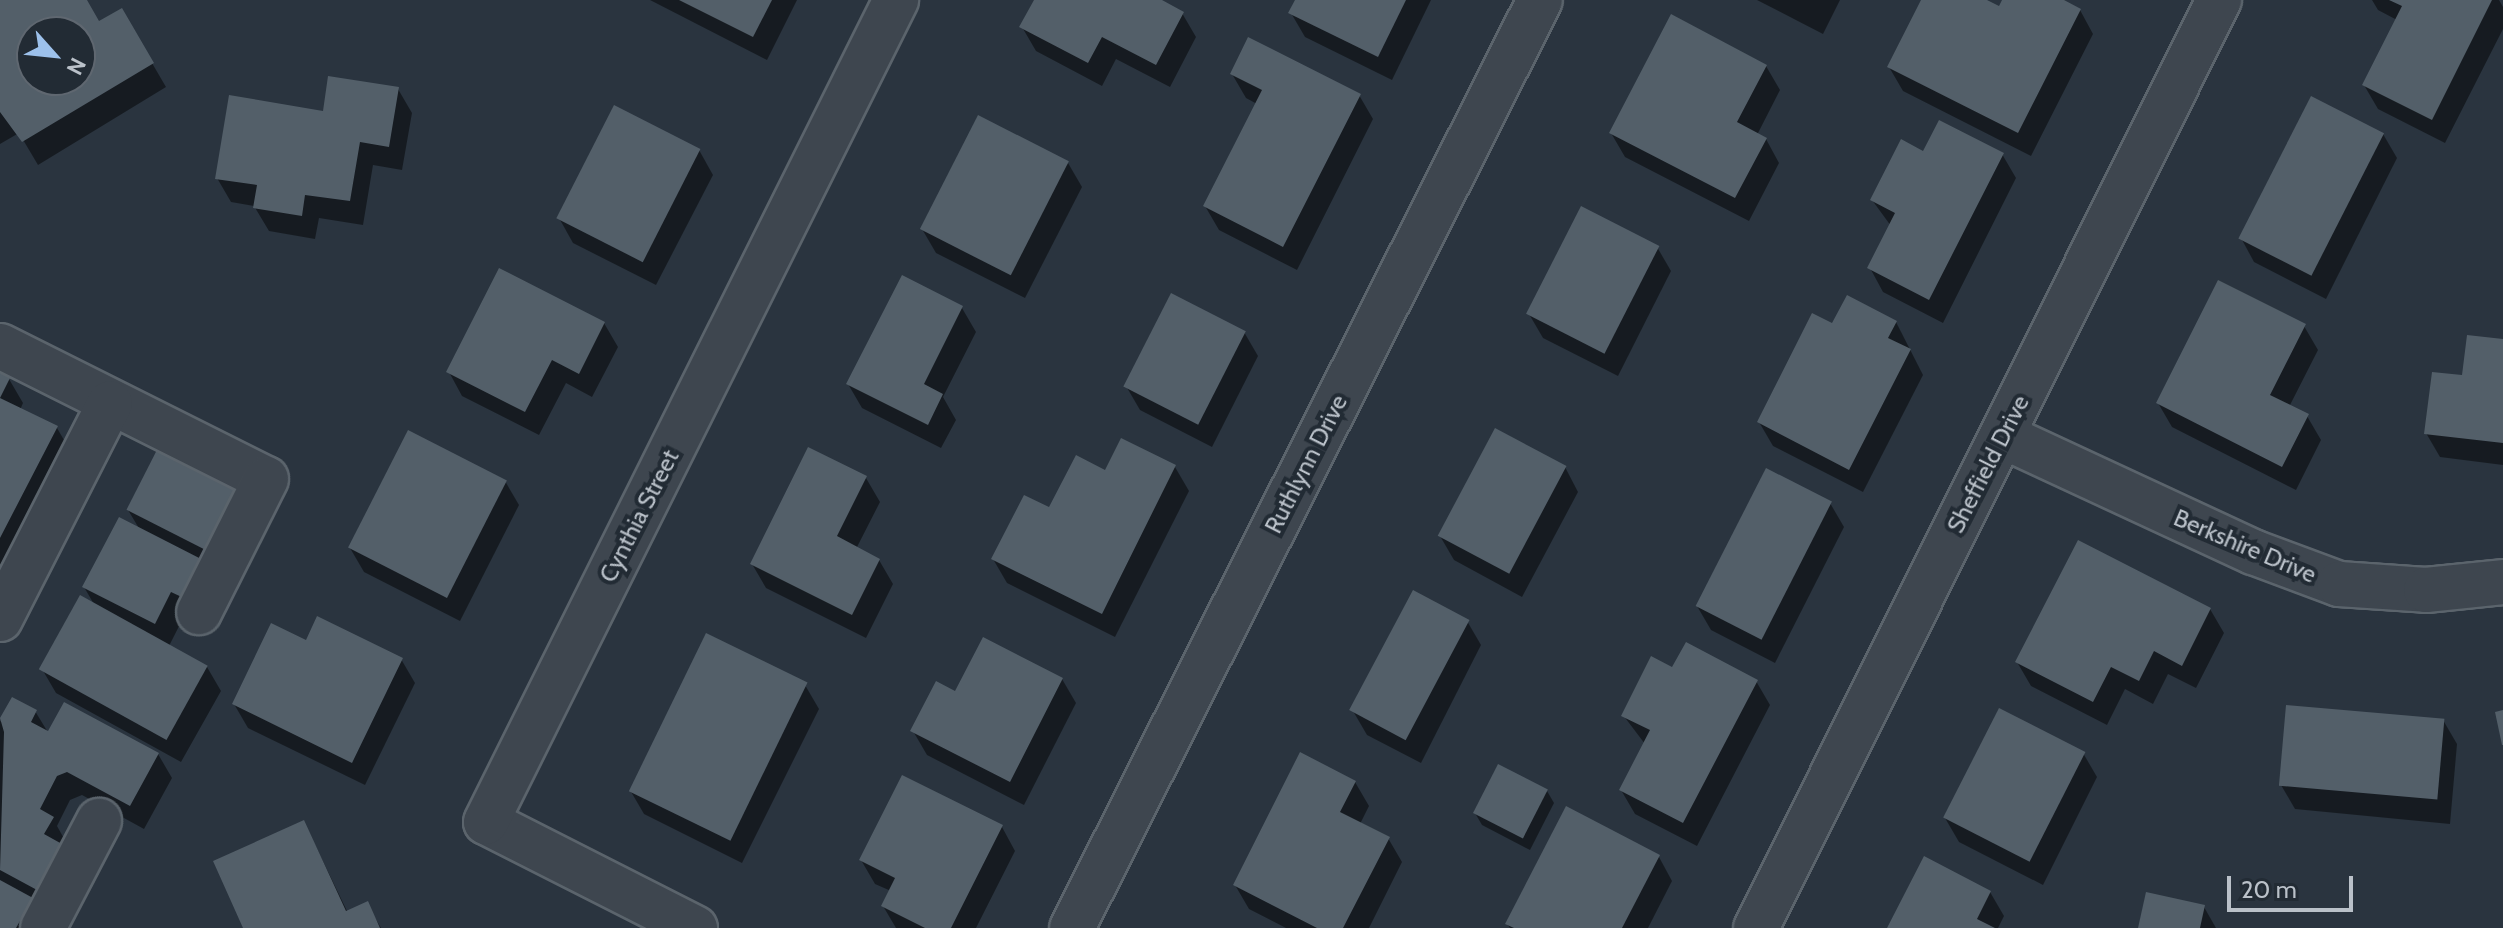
<!DOCTYPE html>
<style>
body{margin:0}
#map{position:relative;width:2503px;height:928px;overflow:hidden;background:#2a343f;font-family:Cabin,sans-serif}
div>[style]{position:absolute}
.shadow>*{inset:0;background:#0007}
.building>*{inset:0;background:#535f69;transform-origin:0 0}
.roads{filter:drop-shadow(2px 0 #5b646c) drop-shadow(-2px 0 #5b646c) drop-shadow(0 2px #5b646c) drop-shadow(0 -2px #5b646c)}
.minor>*{height:44px;margin:-22px;padding:0 22px;transform-origin:22px;border-radius:22px;background:#3e464f}
span{translate:-50% -50%;white-space:nowrap;text-align:center;line-height:1.15;-webkit-text-stroke:8px #222b34;paint-order:stroke}
.street-label{font-size:24px;color:#bac1c9}
.north{position:absolute;left:16px;top:16px;width:80px;height:80px;box-sizing:border-box;background:#222b34;border:2px solid #5f6770;border-radius:50%;rotate:117deg;font-size:22px;font-weight:700;line-height:32px;text-align:center;color:#bac1c9}
.north::after{content:'';display:block;margin:auto;width:28px;height:36px;background:#9dc1eb;clip-path:polygon(50% 0,100% 100%,50% 72%,0 100%)}
.scale{position:absolute;left:2227px;top:876px;width:126px;height:36px;box-sizing:border-box;border:4px solid #bac1c9;border-top:0;padding-left:10px;font-size:24px;line-height:28px;white-space:nowrap;color:#bac1c9;-webkit-text-stroke:6px #222b34;paint-order:stroke}
</style>
<div id="map">
<div class="shadow">
<div style="clip-path:polygon(evenodd,0 0,84px 0,99px 24px,121px 10px,166px 87px,38px 165px,19px 133px,0 144px,0 0,32px 32px,80px 32px,80px 80px,32px 80px,32px 32px)"></div>
<div style="clip-path:polygon(650px 0,797px 0,767px 60px)"></div>
<div style="clip-path:polygon(1036px 0,1157px 0,1182px 13px,1196px 37px,1170px 87px,1116px 59px,1102px 86px,1036px 51px,1022px 27px)"></div>
<div style="clip-path:polygon(1297px 0,1431px 0,1392px 80px,1305px 37px,1291px 13px)"></div>
<div style="clip-path:polygon(1757px 0,1840px 0,1823px 34px)"></div>
<div style="clip-path:polygon(1923px 0,1982px 0,2000px 9px,2005px 0,2059px 0,2080px 10px,2093px 34px,2031px 156px,1903px 91px,1889px 67px)"></div>
<div style="clip-path:polygon(2372px 0,2499px 0,2503px 7px,2503px 29px,2445px 143px,2378px 109px,2364px 85px,2397px 20px,2378px 10px)"></div>
<div style="clip-path:polygon(1766px 66px,1780px 90px,1757px 135px,1766px 139px,1779px 163px,1749px 221px,1625px 157px,1611px 133px)"></div>
<div style="clip-path:polygon(1232px 74px,1359px 95px,1373px 119px,1297px 270px,1219px 230px,1205px 206px,1257px 104px,1246px 98px)"></div>
<div style="clip-path:polygon(398px 89px,412px 113px,402px 170px,373px 165px,363px 225px,319px 218px,315px 239px,269px 231px,254px 206px,231px 202px,217px 178px,324px 113px)"></div>
<div style="clip-path:polygon(2383px 134px,2397px 158px,2326px 299px,2254px 262px,2241px 238px)"></div>
<div style="clip-path:polygon(699px 150px,713px 175px,656px 285px,573px 243px,559px 218px)"></div>
<div style="clip-path:polygon(1924px 154px,2002px 154px,2016px 178px,1943px 323px,1883px 292px,1870px 268px,1891px 226px,1872px 200px)"></div>
<div style="clip-path:polygon(1068px 163px,1082px 187px,1025px 298px,936px 253px,922px 229px)"></div>
<div style="clip-path:polygon(1657px 247px,1671px 271px,1618px 376px,1543px 338px,1529px 314px)"></div>
<div style="clip-path:polygon(962px 308px,976px 332px,943px 397px,956px 420px,941px 448px,862px 408px,848px 384px)"></div>
<div style="clip-path:polygon(1896px 322px,1923px 375px,1863px 492px,1773px 446px,1759px 422px,1833px 326px)"></div>
<div style="clip-path:polygon(604px 323px,618px 347px,592px 397px,566px 383px,539px 435px,462px 396px,449px 372px)"></div>
<div style="clip-path:polygon(2304px 326px,2318px 350px,2289px 407px,2307px 416px,2321px 440px,2296px 490px,2172px 427px,2158px 403px)"></div>
<div style="clip-path:polygon(1244px 332px,1258px 356px,1212px 447px,1140px 410px,1126px 386px)"></div>
<div style="clip-path:polygon(2503px 341px,2503px 465px,2440px 457px,2426px 433px,2464px 377px)"></div>
<div style="clip-path:polygon(0 375px,9px 379px,23px 403px,20px 410px,57px 428px,71px 452px,18px 561px,0 566px)"></div>
<div style="clip-path:polygon(1175px 467px,1189px 491px,1115px 637px,1007px 583px,993px 559px,1050px 510px,1106px 473px)"></div>
<div style="clip-path:polygon(1565px 467px,1578px 492px,1522px 597px,1454px 560px,1440px 536px)"></div>
<div style="clip-path:polygon(866px 478px,880px 502px,856px 549px,879px 560px,893px 584px,866px 638px,766px 588px,752px 564px)"></div>
<div style="clip-path:polygon(505px 481px,519px 505px,460px 621px,364px 572px,350px 548px)"></div>
<div style="clip-path:polygon(249px 488px,169px 646px,207px 667px,221px 691px,181px 762px,56px 693px,42px 669px,95px 606px,84px 587px,140px 530px,128px 510px)"></div>
<div style="clip-path:polygon(1830px 503px,1844px 527px,1775px 663px,1711px 630px,1697px 606px)"></div>
<div style="clip-path:polygon(2210px 609px,2224px 633px,2196px 688px,2168px 674px,2153px 704px,2125px 689px,2107px 725px,2031px 686px,2017px 662px)"></div>
<div style="clip-path:polygon(1467px 621px,1481px 645px,1421px 763px,1367px 735px,1353px 711px)"></div>
<div style="clip-path:polygon(307px 642px,401px 659px,415px 683px,365px 785px,248px 728px,234px 704px)"></div>
<div style="clip-path:polygon(1673px 670px,1756px 681px,1770px 705px,1697px 846px,1635px 814px,1621px 790px,1645px 744px,1623px 715px)"></div>
<div style="clip-path:polygon(1062px 679px,1076px 703px,1024px 805px,927px 755px,913px 731px,956px 693px)"></div>
<div style="clip-path:polygon(805px 685px,819px 709px,742px 863px,644px 814px,630px 790px)"></div>
<div style="clip-path:polygon(13px 699px,35px 711px,49px 734px,158px 754px,172px 778px,144px 829px,82px 795px,70px 800px,57px 826px,66px 842px,43px 928px,0 928px,0 722px)"></div>
<div style="clip-path:polygon(2443px 720px,2457px 744px,2450px 824px,2295px 809px,2281px 785px)"></div>
<div style="clip-path:polygon(2083px 753px,2097px 777px,2043px 885px,1959px 842px,1945px 818px)"></div>
<div style="clip-path:polygon(1355px 782px,1369px 806px,1360px 824px,1388px 838px,1402px 862px,1369px 928px,1286px 928px,1249px 909px,1235px 885px)"></div>
<div style="clip-path:polygon(1547px 791px,1554px 803px,1530px 850px,1482px 825px,1475px 813px)"></div>
<div style="clip-path:polygon(304px 822px,348px 913px,367px 904px,381px 928px,246px 928px)"></div>
<div style="clip-path:polygon(1002px 827px,1015px 851px,976px 928px,896px 928px,883px 906px,891px 891px,875px 884px,861px 860px)"></div>
<div style="clip-path:polygon(1659px 857px,1672px 881px,1648px 928px,1510px 928px,1507px 924px)"></div>
<div style="clip-path:polygon(1990px 892px,2004px 916px,1998px 928px,1889px 928px)"></div>
<div style="clip-path:polygon(2204px 907px,2216px 928px,2140px 928px)"></div>
</div>
<div class="building">
<div style="clip-path:polygon(evenodd,0 0,87px 0,99px 21px,122px 8px,154px 63px,22px 142px,0 112px,0 0,32px 32px,80px 32px,80px 80px,32px 80px,32px 32px)"></div>
<div style="clip-path:polygon(679px 0,772px 0,753px 37px)"></div>
<div style="clip-path:polygon(1034px 0,1162px 0,1184px 12px,1156px 65px,1102px 37px,1088px 63px,1019px 27px)"></div>
<div style="clip-path:polygon(1295px 0,1406px 0,1378px 57px,1288px 13px)"></div>
<div style="clip-path:polygon(1921px 0,1987px 0,1999px 6px,2002px 0,2064px 0,2081px 9px,2018px 133px,1887px 67px)"></div>
<div style="clip-path:polygon(2389px 0,2492px 0,2432px 120px,2362px 85px,2402px 6px)"></div>
<div style="clip-path:polygon(1671px 14px,1767px 65px,1737px 122px,1767px 138px,1735px 198px,1609px 133px)"></div>
<div style="clip-path:polygon(1248px 37px,1361px 94px,1283px 247px,1203px 206px,1262px 90px,1230px 74px)"></div>
<div style="clip-path:polygon(328px 76px,399px 87px,389px 147px,360px 142px,350px 201px,305px 195px,302px 216px,253px 208px,257px 185px,215px 179px,229px 95px,323px 111px)"></div>
<div style="left:2311px;top:96px;width:82px;height:160px;rotate:27deg"></div>
<div style="left:614px;top:105px;width:97px;height:127px;rotate:27deg"></div>
<div style="left:978px;top:115px;width:102px;height:128px;rotate:27deg"></div>
<div style="clip-path:polygon(1939px 120px,2004px 153px,1929px 300px,1867px 268px,1895px 213px,1870px 200px,1901px 139px,1923px 151px)"></div>
<div style="left:1581px;top:206px;width:88px;height:121px;rotate:27deg"></div>
<div style="clip-path:polygon(499px 268px,605px 322px,579px 374px,552px 360px,525px 412px,446px 372px)"></div>
<div style="clip-path:polygon(902px 275px,963px 306px,924px 384px,943px 394px,928px 425px,846px 384px)"></div>
<div style="clip-path:polygon(2218px 280px,2306px 324px,2270px 395px,2309px 414px,2282px 467px,2156px 403px)"></div>
<div style="left:1171px;top:293px;width:84px;height:105px;rotate:27deg"></div>
<div style="clip-path:polygon(1847px 295px,1897px 321px,1888px 338px,1911px 349px,1849px 470px,1757px 422px,1812px 313px,1832px 323px)"></div>
<div style="clip-path:polygon(2467px 335px,2503px 339px,2503px 443px,2424px 434px,2432px 372px,2462px 375px)"></div>
<div style="clip-path:polygon(0 373px,10px 378px,0 398px,58px 426px,0 538px)"></div>
<div style="left:1495px;top:428px;width:81px;height:122px;rotate:28deg"></div>
<div style="left:408px;top:430px;width:111px;height:132px;rotate:27deg"></div>
<div style="clip-path:polygon(1121px 438px,1176px 465px,1102px 614px,991px 559px,1024px 495px,1049px 507px,1076px 455px,1105px 470px)"></div>
<div style="left:161px;top:442px;width:101px;height:76px;rotate:27deg"></div>
<div style="clip-path:polygon(808px 447px,867px 476px,837px 536px,880px 559px,852px 615px,750px 564px)"></div>
<div style="left:1766px;top:468px;width:74px;height:155px;rotate:27deg"></div>
<div style="clip-path:polygon(119px 517px,207px 562px,188px 600px,171px 592px,155px 624px,82px 587px)"></div>
<div style="clip-path:polygon(2078px 540px,2211px 608px,2182px 666px,2154px 651px,2139px 681px,2111px 667px,2093px 702px,2015px 662px)"></div>
<div style="left:1413px;top:590px;width:64px;height:136px;rotate:28deg"></div>
<div style="left:80px;top:595px;width:146px;height:85px;rotate:29deg"></div>
<div style="clip-path:polygon(317px 616px,403px 658px,352px 763px,232px 704px,271px 623px,306px 640px)"></div>
<div style="left:706px;top:633px;width:113px;height:176px;rotate:26deg"></div>
<div style="clip-path:polygon(983px 637px,1063px 678px,1010px 782px,910px 731px,936px 681px,955px 691px)"></div>
<div style="clip-path:polygon(1686px 642px,1758px 680px,1683px 823px,1619px 790px,1650px 730px,1621px 716px,1651px 656px,1672px 667px)"></div>
<div style="clip-path:polygon(12px 697px,37px 710px,31px 722px,48px 731px,64px 702px,159px 753px,130px 806px,67px 772px,57px 776px,40px 809px,54px 817px,44px 834px,62px 844px,37px 890px,0 870px,4px 732px,0 718px)"></div>
<div style="left:2286px;top:705px;width:159px;height:81px;rotate:5deg"></div>
<div style="left:1999px;top:708px;width:97px;height:123px;rotate:27deg"></div>
<div style="clip-path:polygon(2503px 710px,2503px 745px,2502px 745px,2495px 712px)"></div>
<div style="clip-path:polygon(1300px 752px,1356px 781px,1340px 812px,1390px 837px,1343px 928px,1317px 928px,1233px 885px)"></div>
<div style="left:1498px;top:764px;width:56px;height:55px;rotate:27deg"></div>
<div style="clip-path:polygon(902px 775px,1003px 825px,951px 928px,925px 928px,881px 906px,895px 878px,859px 860px)"></div>
<div style="clip-path:polygon(1566px 806px,1660px 855px,1622px 928px,1514px 928px,1505px 924px)"></div>
<div style="clip-path:polygon(304px 820px,346px 911px,368px 901px,380px 928px,243px 928px,213px 861px)"></div>
<div style="clip-path:polygon(1924px 856px,1991px 891px,1977px 919px,1995px 928px,1887px 928px)"></div>
<div style="clip-path:polygon(0 880px,33px 898px,16px 928px,0 928px)"></div>
<div style="clip-path:polygon(2146px 892px,2205px 905px,2200px 928px,2138px 928px)"></div>
</div>
<div class="roads">
<div class="minor">
<div style="left:0;top:346px;width:297px;rotate:26.6deg"></div>
<div style="left:266px;top:479px;width:149px;rotate:116.7deg"></div>
<div style="left:2003px;top:436px;width:276px;rotate:24.9deg"></div>
<div style="left:2253px;top:552px;width:92px;rotate:20.4deg"></div>
<div style="left:2339px;top:584px;width:87px;rotate:3.9deg"></div>
<div style="left:2426px;top:590px;width:77px;rotate:-5.9deg"></div>
<div style="left:0;top:619px;width:242px;rotate:-63deg"></div>
<div style="left:43px;top:928px;width:121px;rotate:-62.4deg"></div>
<div style="left:695px;top:928px;width:234px;rotate:-153.1deg"></div>
<div style="left:486px;top:822px;width:919px;rotate:-63.49deg"></div>
<div style="left:1072px;top:928px;width:1039px;rotate:-63.24deg"></div>
<div style="left:1756px;top:928px;width:1037px;rotate:-63.48deg"></div>
</div>
</div>
<div class="street-label">
<span style="left:1306px;top:464px;rotate:-63deg">Ruthlynn Drive</span>
<span style="left:1988px;top:464px;rotate:-63deg">Sheffield Drive</span>
<span style="left:639px;top:516px;rotate:-63deg">Cynthia Street</span>
<span style="left:2245px;top:546px;rotate:23deg">Berkshire Drive</span>
</div>
<div class="north">N</div>
<div class="scale">20 m</div>
</div>
